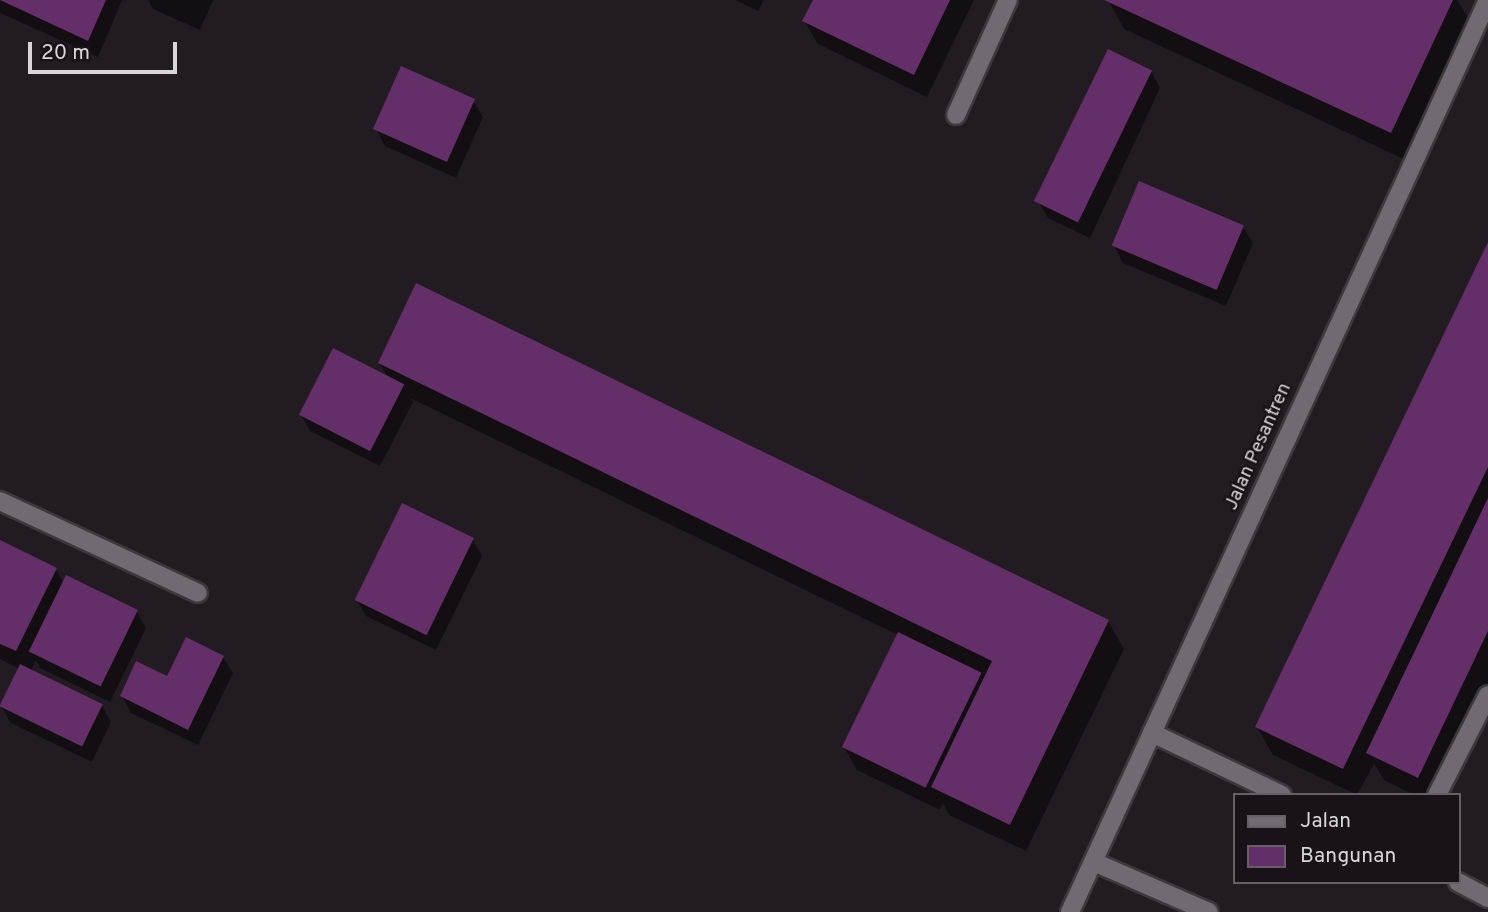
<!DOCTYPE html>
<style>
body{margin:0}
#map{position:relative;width:1488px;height:912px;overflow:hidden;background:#221c22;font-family:Overpass,sans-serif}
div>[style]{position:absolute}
.shadow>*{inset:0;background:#0007}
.building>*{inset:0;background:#642f68;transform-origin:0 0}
.roads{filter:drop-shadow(2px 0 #3d383d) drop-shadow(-2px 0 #3d383d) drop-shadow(0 2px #3d383d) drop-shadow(0 -2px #3d383d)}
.service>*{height:18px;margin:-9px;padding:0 9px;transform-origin:9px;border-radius:9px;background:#726a72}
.minor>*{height:18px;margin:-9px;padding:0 9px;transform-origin:9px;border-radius:9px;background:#726a72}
span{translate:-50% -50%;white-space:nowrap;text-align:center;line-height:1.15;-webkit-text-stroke:5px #191219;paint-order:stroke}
.street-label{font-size:19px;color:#dad5da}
.legend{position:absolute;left:1233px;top:793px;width:228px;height:91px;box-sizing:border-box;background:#191219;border:2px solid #666066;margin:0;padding:9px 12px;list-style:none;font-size:21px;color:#dad5da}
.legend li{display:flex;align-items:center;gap:14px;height:35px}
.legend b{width:35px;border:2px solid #666066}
.scale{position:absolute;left:28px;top:42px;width:149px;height:32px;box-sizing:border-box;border:4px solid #dad5da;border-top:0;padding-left:9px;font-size:21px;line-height:24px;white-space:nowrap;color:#dad5da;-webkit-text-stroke:5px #191219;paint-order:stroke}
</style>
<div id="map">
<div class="shadow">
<div style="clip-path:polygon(0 0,122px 0,98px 57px,0 13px)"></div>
<div style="clip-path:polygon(148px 0,213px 0,200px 30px,153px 9px)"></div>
<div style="clip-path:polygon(735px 0,764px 0,758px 11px)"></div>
<div style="clip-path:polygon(815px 0,974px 0,927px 97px,818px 44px,804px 21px)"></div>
<div style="clip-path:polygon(1108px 0,1457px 0,1471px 23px,1406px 160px,1124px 29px)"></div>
<div style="clip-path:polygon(1151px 71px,1160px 88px,1090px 238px,1048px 218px,1038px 201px)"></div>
<div style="clip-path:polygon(473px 101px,483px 117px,456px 178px,385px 146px,376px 129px)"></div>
<div style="clip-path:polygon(1243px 227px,1253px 243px,1226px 306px,1123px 263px,1114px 246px)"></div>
<div style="clip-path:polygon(1488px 246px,1488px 691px,1438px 795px,1414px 795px,1384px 780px,1374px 764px,1357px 795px,1273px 755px,1257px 727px)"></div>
<div style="clip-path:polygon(380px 363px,1108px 621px,1124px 649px,1026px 851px,949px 815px,943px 803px,940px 810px,857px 770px,844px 747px,898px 635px,410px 398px,413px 402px,380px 466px,310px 431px,301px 415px,388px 378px)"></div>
<div style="clip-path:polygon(473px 540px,482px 556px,436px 650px,366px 616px,357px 600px)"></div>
<div style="clip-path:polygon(0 542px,56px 570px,64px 583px,136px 611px,146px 628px,110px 702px,40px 668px,36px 660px,31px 671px,102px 706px,111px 722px,92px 762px,11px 723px,1px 706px,20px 669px,0 659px)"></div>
<div style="clip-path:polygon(223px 657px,233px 673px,198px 745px,131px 713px,122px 696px)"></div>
</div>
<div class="building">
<div style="clip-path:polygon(0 0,106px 0,88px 41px)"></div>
<div style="clip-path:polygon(813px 0,950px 0,914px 75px,802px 21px)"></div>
<div style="clip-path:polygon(1104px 0,1453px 0,1391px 133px)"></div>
<div style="left:1108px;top:49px;width:49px;height:169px;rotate:26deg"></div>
<div style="left:401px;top:66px;width:81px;height:69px;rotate:24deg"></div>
<div style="left:1139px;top:181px;width:114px;height:70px;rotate:23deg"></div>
<div style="clip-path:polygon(1488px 242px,1488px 467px,1343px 769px,1255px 727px)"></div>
<div style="clip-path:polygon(416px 283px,1109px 620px,1010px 825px,931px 787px,992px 661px,378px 363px)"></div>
<div style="left:333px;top:348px;width:80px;height:75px;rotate:27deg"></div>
<div style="clip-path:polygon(1488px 498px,1488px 631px,1418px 778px,1366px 753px)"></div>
<div style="left:402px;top:503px;width:80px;height:108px;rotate:26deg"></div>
<div style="clip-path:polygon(0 540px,57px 568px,16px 651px,0 644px)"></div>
<div style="left:66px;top:575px;width:80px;height:85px;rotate:26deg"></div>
<div style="left:898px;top:632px;width:93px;height:128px;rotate:26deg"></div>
<div style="clip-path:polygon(186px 637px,224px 656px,188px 730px,120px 696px,136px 661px,167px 676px)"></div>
<div style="left:20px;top:664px;width:92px;height:47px;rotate:26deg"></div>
</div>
<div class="roads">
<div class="service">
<div style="left:1094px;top:862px;width:125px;rotate:23.5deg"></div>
</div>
<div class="minor">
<div style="left:956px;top:115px;width:126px;rotate:-65.7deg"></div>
<div style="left:0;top:501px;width:218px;rotate:24.9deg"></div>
<div style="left:1152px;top:733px;width:144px;rotate:25.5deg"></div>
<div style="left:1437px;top:795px;width:112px;rotate:-63deg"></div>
<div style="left:1458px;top:882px;width:34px;rotate:28deg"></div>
<div style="left:1070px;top:912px;width:1003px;rotate:-65.38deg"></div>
</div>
</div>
<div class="street-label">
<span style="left:1259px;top:447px;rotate:-66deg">Jalan Pesantren</span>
</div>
<ul class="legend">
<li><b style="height:9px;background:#726a72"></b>Jalan</li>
<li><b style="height:19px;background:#642f68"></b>Bangunan</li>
</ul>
<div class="scale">20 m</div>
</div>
